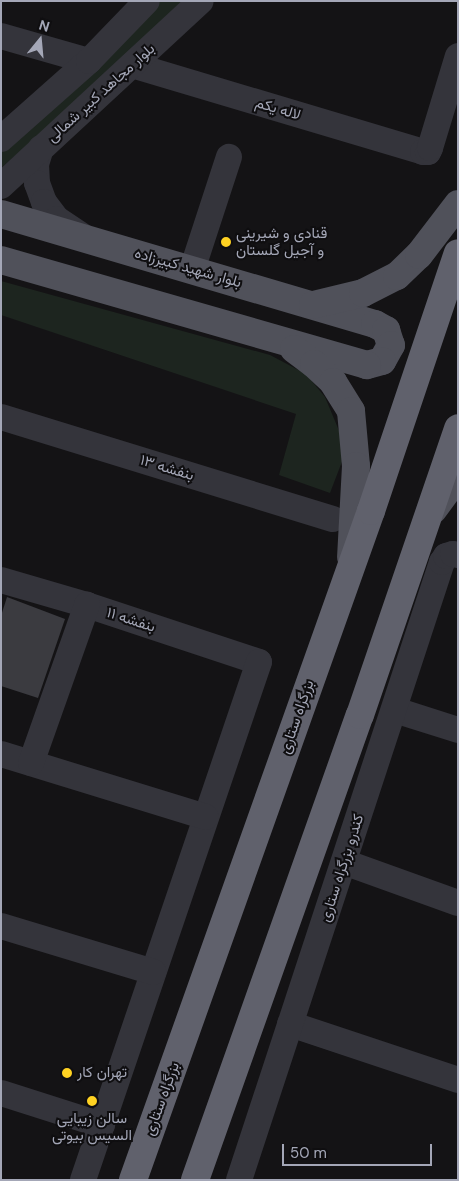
<!DOCTYPE html>
<meta charset="utf-8">
<style>
body{margin:0}
#map{position:relative;width:459px;height:1181px;overflow:hidden;background:#141315;font-family:"DM Sans",Vazirmatn,sans-serif}
div>[style]{position:absolute}
.green>*{inset:0;background:#1d251f}
.building>*{inset:0;background:#3b3b40}
.minor>*{height:26px;margin:-13px;padding:0 13px;transform-origin:13px;border-radius:13px;background:#34343b}
.major>*{height:28px;margin:-14px;padding:0 14px;transform-origin:14px;border-radius:14px;background:#50515a}
.highway>*{height:28px;margin:-14px;padding:0 14px;transform-origin:14px;border-radius:14px;background:#60616c}
.dots>*{width:14px;height:14px;translate:-50% -50%;box-sizing:border-box;border:2px solid #0f0e10;border-radius:50%}
span{translate:-50% -50%;white-space:nowrap;text-align:center;line-height:1.15;-webkit-text-stroke:4px #0f0e10;paint-order:stroke}
.street-label{font-size:15px;color:#a4a7b7}
.poi-label{font-size:15px;color:#a4a7b7}
.left{translate:0 -50%;text-align:left}
.frame{position:absolute;inset:0;border:2px solid #a4a7b7;pointer-events:none}
.north{position:absolute;left:15px;top:15px;width:50px;height:50px;-webkit-text-stroke:4px #0f0e10;paint-order:stroke;rotate:17deg;font-size:14px;font-weight:700;line-height:20px;text-align:center;color:#a4a7b7}
.north::after{content:'';display:block;margin:auto;width:18px;height:22px;background:#a4a7b7;clip-path:polygon(50% 0,100% 100%,50% 72%,0 100%)}
.scale{position:absolute;left:282px;top:1144px;width:150px;height:22px;box-sizing:border-box;border:2px solid #a4a7b7;border-top:0;padding-left:6px;font-size:15px;line-height:18px;white-space:nowrap;color:#a4a7b7;-webkit-text-stroke:4px #0f0e10;paint-order:stroke}
</style>
<div id="map">
<div class="green">
<div style="clip-path:polygon(160px 1px,194px 1px,1px 168px,1px 149px,76px 82px)"></div>
<div style="clip-path:polygon(1px 281px,270px 355px,306px 374px,325px 397px,340px 433px,343px 459px,330px 493px,279px 475px,296px 414px,1px 315px)"></div>
</div>
<div class="building">
<div style="clip-path:polygon(7px 597px,65px 619px,38px 698px,1px 686px,1px 616px)"></div>
</div>
<div class="minor">
<div style="left:1px;top:36px;width:91px;rotate:15.9deg"></div>
<div style="left:132px;top:65px;width:304px;rotate:16.6deg"></div>
<div style="left:423px;top:152px;width:5px"></div>
<div style="left:428px;top:152px;width:4px;rotate:-63deg"></div>
<div style="left:430px;top:148px;width:96px;rotate:-73.1deg"></div>
<div style="left:1px;top:139px;width:118px;rotate:-41.6deg"></div>
<div style="left:89px;top:61px;width:83px;rotate:-46deg"></div>
<div style="left:41px;top:148px;width:17px;rotate:107deg"></div>
<div style="left:36px;top:164px;width:19px;rotate:87deg"></div>
<div style="left:37px;top:183px;width:20px;rotate:70deg"></div>
<div style="left:44px;top:202px;width:21px;rotate:53deg"></div>
<div style="left:57px;top:219px;width:32px;rotate:34deg"></div>
<div style="left:1px;top:186px;width:272px;rotate:-42.8deg"></div>
<div style="left:192px;top:270px;width:119px;rotate:-71.9deg"></div>
<div style="left:1px;top:417px;width:347px;rotate:17.1deg"></div>
<div style="left:1px;top:580px;width:90px;rotate:16.2deg"></div>
<div style="left:87px;top:605px;width:181px;rotate:18.3deg"></div>
<div style="left:259px;top:662px;width:547px;rotate:108.77deg"></div>
<div style="left:395px;top:710px;width:66px;rotate:17.6deg"></div>
<div style="left:1px;top:754px;width:214px;rotate:17.1deg"></div>
<div style="left:31px;top:763px;width:168px;rotate:-70.5deg"></div>
<div style="left:344px;top:862px;width:121px;rotate:19.8deg"></div>
<div style="left:1px;top:926px;width:159px;rotate:16.8deg"></div>
<div style="left:290px;top:1024px;width:177px;rotate:18.4deg"></div>
<div style="left:1px;top:1093px;width:106px;rotate:17.6deg"></div>
<div style="left:239px;top:1180px;width:650px;rotate:-71.82deg"></div>
<div style="left:442px;top:562px;width:7px;rotate:-56deg"></div>
<div style="left:446px;top:556px;width:7px;rotate:-16deg"></div>
<div style="left:453px;top:554px;width:5px;rotate:11deg"></div>
</div>
<div class="major">
<div style="left:1px;top:214px;width:390px;rotate:16.4deg"></div>
<div style="left:375px;top:324px;width:13px;rotate:29deg"></div>
<div style="left:386px;top:330px;width:16px;rotate:72deg"></div>
<div style="left:391px;top:345px;width:18px;rotate:119deg"></div>
<div style="left:382px;top:361px;width:16px;rotate:165deg"></div>
<div style="left:367px;top:365px;width:381px;rotate:-164deg"></div>
<div style="left:313px;top:305px;width:51px;rotate:-13.5deg"></div>
<div style="left:363px;top:293px;width:38px;rotate:-27deg"></div>
<div style="left:397px;top:276px;width:30px;rotate:-44deg"></div>
<div style="left:419px;top:255px;width:64px;rotate:-52.6deg"></div>
<div style="left:294px;top:349px;width:25px;rotate:37deg"></div>
<div style="left:314px;top:364px;width:26px;rotate:43deg"></div>
<div style="left:333px;top:382px;width:34px;rotate:58deg"></div>
<div style="left:351px;top:411px;width:55px;rotate:84.8deg"></div>
<div style="left:356px;top:466px;width:91px;rotate:93.1deg"></div>
<div style="left:433px;top:510px;width:42px;rotate:-53.7deg"></div>
</div>
<div class="highway">
<div style="left:133px;top:1180px;width:710px;rotate:-70.42deg"></div>
<div style="left:371px;top:511px;width:272px;rotate:-71.4deg"></div>
<div style="left:195px;top:1180px;width:493px;rotate:-70.5deg"></div>
<div style="left:360px;top:715px;width:303px;rotate:-71.1deg"></div>
</div>
<div class="dots">
<div style="left:226px;top:242px;background:#ffd222"></div>
<div style="left:67px;top:1073px;background:#ffd222"></div>
<div style="left:92px;top:1101px;background:#ffd222"></div>
</div>
<div class="street-label">
<span style="left:101px;top:93px;rotate:-42deg">بلوار مجاهد کبیر شمالی</span>
<span style="left:278px;top:109px;rotate:17deg">لاله یکم</span>
<span style="left:188px;top:268px;rotate:16deg">بلوار شهید کبیرزاده</span>
<span style="left:167px;top:468px;rotate:17deg">بنفشه ۱۳</span>
<span style="left:131px;top:620px;rotate:18deg">بنفشه ۱۱</span>
<span style="left:297px;top:717px;rotate:-71deg">بزرگراه ستاری</span>
<span style="left:342px;top:868px;rotate:-72deg">کندرو بزرگراه ستاری</span>
<span style="left:162px;top:1099px;rotate:-70deg">بزرگراه ستاری</span>
</div>
<div class="poi-label">
<span class="left" style="left:236px;top:242px">قنادی و شیرینی<br>و آجیل گلستان</span>
<span class="left" style="left:77px;top:1073px">تهران کار</span>
<span style="left:92px;top:1127px">سالن زیبایی<br>السیس بیوتی</span>
</div>
<div class="frame"></div>
<div class="north">N</div>
<div class="scale">50 m</div>
</div>
